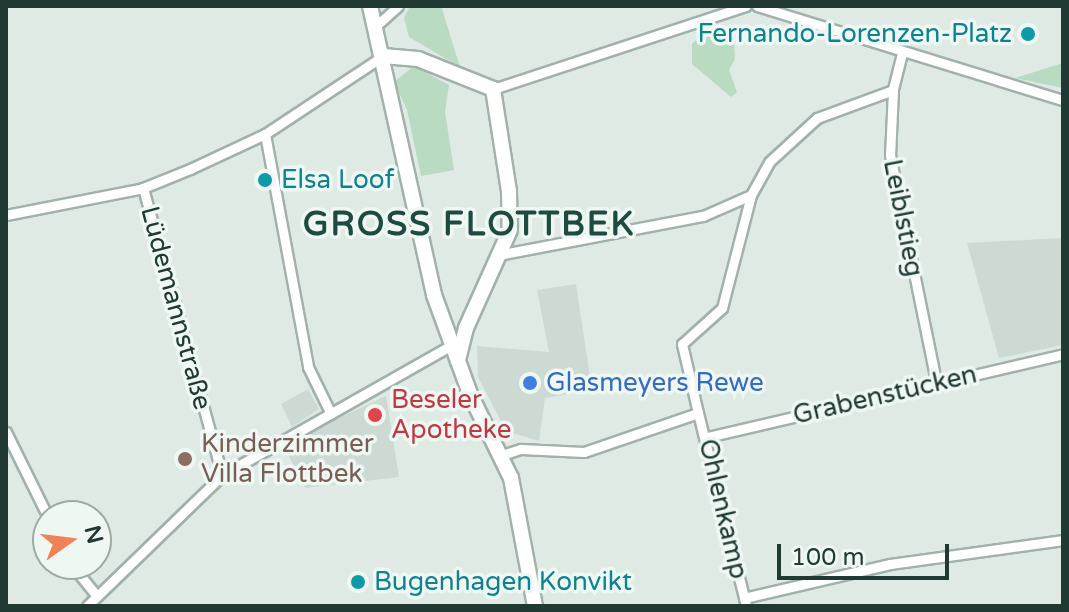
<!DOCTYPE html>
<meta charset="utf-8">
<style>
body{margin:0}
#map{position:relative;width:1069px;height:612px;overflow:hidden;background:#dfeae5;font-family:"Varela Round",sans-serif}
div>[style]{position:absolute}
.built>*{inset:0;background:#cddad4}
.green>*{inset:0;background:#b8dbc2}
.roads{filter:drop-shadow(2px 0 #a2b1ac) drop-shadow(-2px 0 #a2b1ac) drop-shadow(0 2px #a2b1ac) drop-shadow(0 -2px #a2b1ac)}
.street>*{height:9px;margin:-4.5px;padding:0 4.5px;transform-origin:4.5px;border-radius:4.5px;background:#fff}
.secondary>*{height:14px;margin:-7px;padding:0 7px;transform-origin:7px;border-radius:7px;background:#fff}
.dots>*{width:22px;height:22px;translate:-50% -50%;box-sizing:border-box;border:4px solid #eff7f3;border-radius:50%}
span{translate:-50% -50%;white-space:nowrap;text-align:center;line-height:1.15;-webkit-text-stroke:7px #eff7f3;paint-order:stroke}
.culture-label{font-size:26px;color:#0d838f}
.right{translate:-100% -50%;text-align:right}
.left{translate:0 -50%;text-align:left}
.street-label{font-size:26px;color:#203933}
.shop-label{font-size:26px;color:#366cbe}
.health-label{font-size:26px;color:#be3a42}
.education-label{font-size:26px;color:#785e54}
.district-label{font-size:34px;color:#1d4b41;font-weight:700;letter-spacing:2px}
.frame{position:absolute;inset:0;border:8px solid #203933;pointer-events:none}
.north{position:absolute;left:32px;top:500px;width:80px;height:80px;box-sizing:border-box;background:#eff7f3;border:2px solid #9caba6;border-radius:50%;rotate:76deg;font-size:22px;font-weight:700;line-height:32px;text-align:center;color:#203933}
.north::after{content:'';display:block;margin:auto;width:28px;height:36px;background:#ef8257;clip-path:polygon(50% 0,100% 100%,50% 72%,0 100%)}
.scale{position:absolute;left:777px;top:544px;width:172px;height:36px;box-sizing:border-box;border:4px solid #203933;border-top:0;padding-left:10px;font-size:24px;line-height:28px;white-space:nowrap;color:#203933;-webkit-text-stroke:6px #eff7f3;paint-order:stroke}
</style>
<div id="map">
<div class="built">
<div style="clip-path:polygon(1063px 238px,1063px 345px,999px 358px,967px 243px)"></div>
<div style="clip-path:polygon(576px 284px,592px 390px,545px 398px,539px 441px,506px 431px,478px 377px,477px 346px,549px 352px,537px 290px)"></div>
<div style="clip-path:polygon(308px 389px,319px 409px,292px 427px,281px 404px)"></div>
<div style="clip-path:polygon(386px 396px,399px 477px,305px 488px,286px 450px,315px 429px)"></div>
</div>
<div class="green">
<div style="clip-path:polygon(410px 6px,441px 6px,460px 67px,409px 37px,404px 18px)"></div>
<div style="clip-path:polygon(703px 33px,722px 33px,734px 44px,735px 59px,729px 70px,737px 92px,731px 97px,692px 64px,692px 44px)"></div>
<div style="clip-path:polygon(1063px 63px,1063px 88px,1015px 78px)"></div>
<div style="clip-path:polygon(414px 66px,449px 85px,445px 112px,454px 170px,421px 176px,407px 110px,394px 82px)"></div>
</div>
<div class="roads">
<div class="street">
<div style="left:757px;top:6px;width:320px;rotate:17.1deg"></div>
<div style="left:377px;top:25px;width:28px;rotate:-42deg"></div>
<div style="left:902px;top:53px;width:38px;rotate:104deg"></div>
<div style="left:893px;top:90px;width:65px;rotate:92.6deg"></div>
<div style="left:890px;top:155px;width:232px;rotate:78.5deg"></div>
<div style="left:493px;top:89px;width:266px;rotate:-18.2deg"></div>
<div style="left:265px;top:134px;width:237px;rotate:79.5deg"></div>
<div style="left:308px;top:367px;width:52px;rotate:63.9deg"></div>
<div style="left:143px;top:188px;width:298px;rotate:74.6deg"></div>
<div style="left:6px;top:215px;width:140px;rotate:-11.1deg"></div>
<div style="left:143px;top:188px;width:51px;rotate:-22deg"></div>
<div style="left:190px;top:169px;width:83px;rotate:-25deg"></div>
<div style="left:265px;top:134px;width:141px;rotate:-33.5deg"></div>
<div style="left:503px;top:254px;width:204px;rotate:-10.8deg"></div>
<div style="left:703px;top:216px;width:52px;rotate:-23.6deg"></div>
<div style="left:751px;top:195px;width:38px;rotate:-61deg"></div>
<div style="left:769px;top:162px;width:65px;rotate:-42.5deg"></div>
<div style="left:817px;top:118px;width:81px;rotate:-20.2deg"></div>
<div style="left:698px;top:413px;width:199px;rotate:76deg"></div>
<div style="left:6px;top:432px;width:95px;rotate:63.7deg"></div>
<div style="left:707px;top:437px;width:366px;rotate:-13.1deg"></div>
<div style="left:502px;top:455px;width:20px;rotate:-18deg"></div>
<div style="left:521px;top:449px;width:63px;rotate:2.7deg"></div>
<div style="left:584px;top:452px;width:120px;rotate:-18.9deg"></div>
<div style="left:698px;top:413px;width:71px;rotate:-103.1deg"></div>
<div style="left:682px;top:344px;width:54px;rotate:-42deg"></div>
<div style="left:722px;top:308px;width:117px;rotate:-75.6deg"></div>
<div style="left:71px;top:564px;width:40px;rotate:51deg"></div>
<div style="left:744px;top:598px;width:150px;rotate:-13.1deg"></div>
<div style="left:890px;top:564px;width:175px;rotate:-7.9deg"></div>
<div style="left:87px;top:606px;width:188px;rotate:-44.1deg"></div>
<div style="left:222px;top:475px;width:264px;rotate:-29.5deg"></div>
</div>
<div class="secondary">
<div style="left:370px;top:6px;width:296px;rotate:77.5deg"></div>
<div style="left:434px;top:295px;width:105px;rotate:70deg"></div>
<div style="left:470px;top:394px;width:93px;rotate:64deg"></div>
<div style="left:511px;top:478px;width:130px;rotate:79.4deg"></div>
<div style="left:383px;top:56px;width:35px;rotate:5deg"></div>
<div style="left:418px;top:59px;width:81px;rotate:21.8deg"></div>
<div style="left:493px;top:89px;width:103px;rotate:81.1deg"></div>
<div style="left:509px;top:191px;width:39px;rotate:89deg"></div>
<div style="left:510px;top:230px;width:107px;rotate:114.2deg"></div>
<div style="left:466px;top:328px;width:34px;rotate:104deg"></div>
</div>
</div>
<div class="dots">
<div style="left:1028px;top:34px;background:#0f9aa8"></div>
<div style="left:265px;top:180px;background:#0f9aa8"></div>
<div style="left:530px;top:383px;background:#3f7fe0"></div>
<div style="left:375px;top:415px;background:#e0444e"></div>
<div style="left:185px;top:459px;background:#8d6e63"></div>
<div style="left:358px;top:582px;background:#0f9aa8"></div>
</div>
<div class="culture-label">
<span class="right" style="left:1012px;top:34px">Fernando-Lorenzen-Platz</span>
<span class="left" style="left:281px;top:180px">Elsa Loof</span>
<span class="left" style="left:374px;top:582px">Bugenhagen Konvikt</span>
</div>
<div class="street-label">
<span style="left:903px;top:218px;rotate:79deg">Leiblstieg</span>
<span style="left:176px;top:308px;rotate:75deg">Lüdemannstraße</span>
<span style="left:885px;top:395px;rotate:-13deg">Grabenstücken</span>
<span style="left:723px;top:509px;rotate:77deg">Ohlenkamp</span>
</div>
<div class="shop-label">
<span class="left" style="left:546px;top:383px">Glasmeyers Rewe</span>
</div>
<div class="health-label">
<span class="left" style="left:391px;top:415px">Beseler<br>Apotheke</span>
</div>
<div class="education-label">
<span class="left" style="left:201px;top:459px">Kinderzimmer<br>Villa Flottbek</span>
</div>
<div class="district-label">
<span style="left:469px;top:225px">GROSS FLOTTBEK</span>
</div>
<div class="frame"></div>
<div class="north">N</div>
<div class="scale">100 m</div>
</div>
